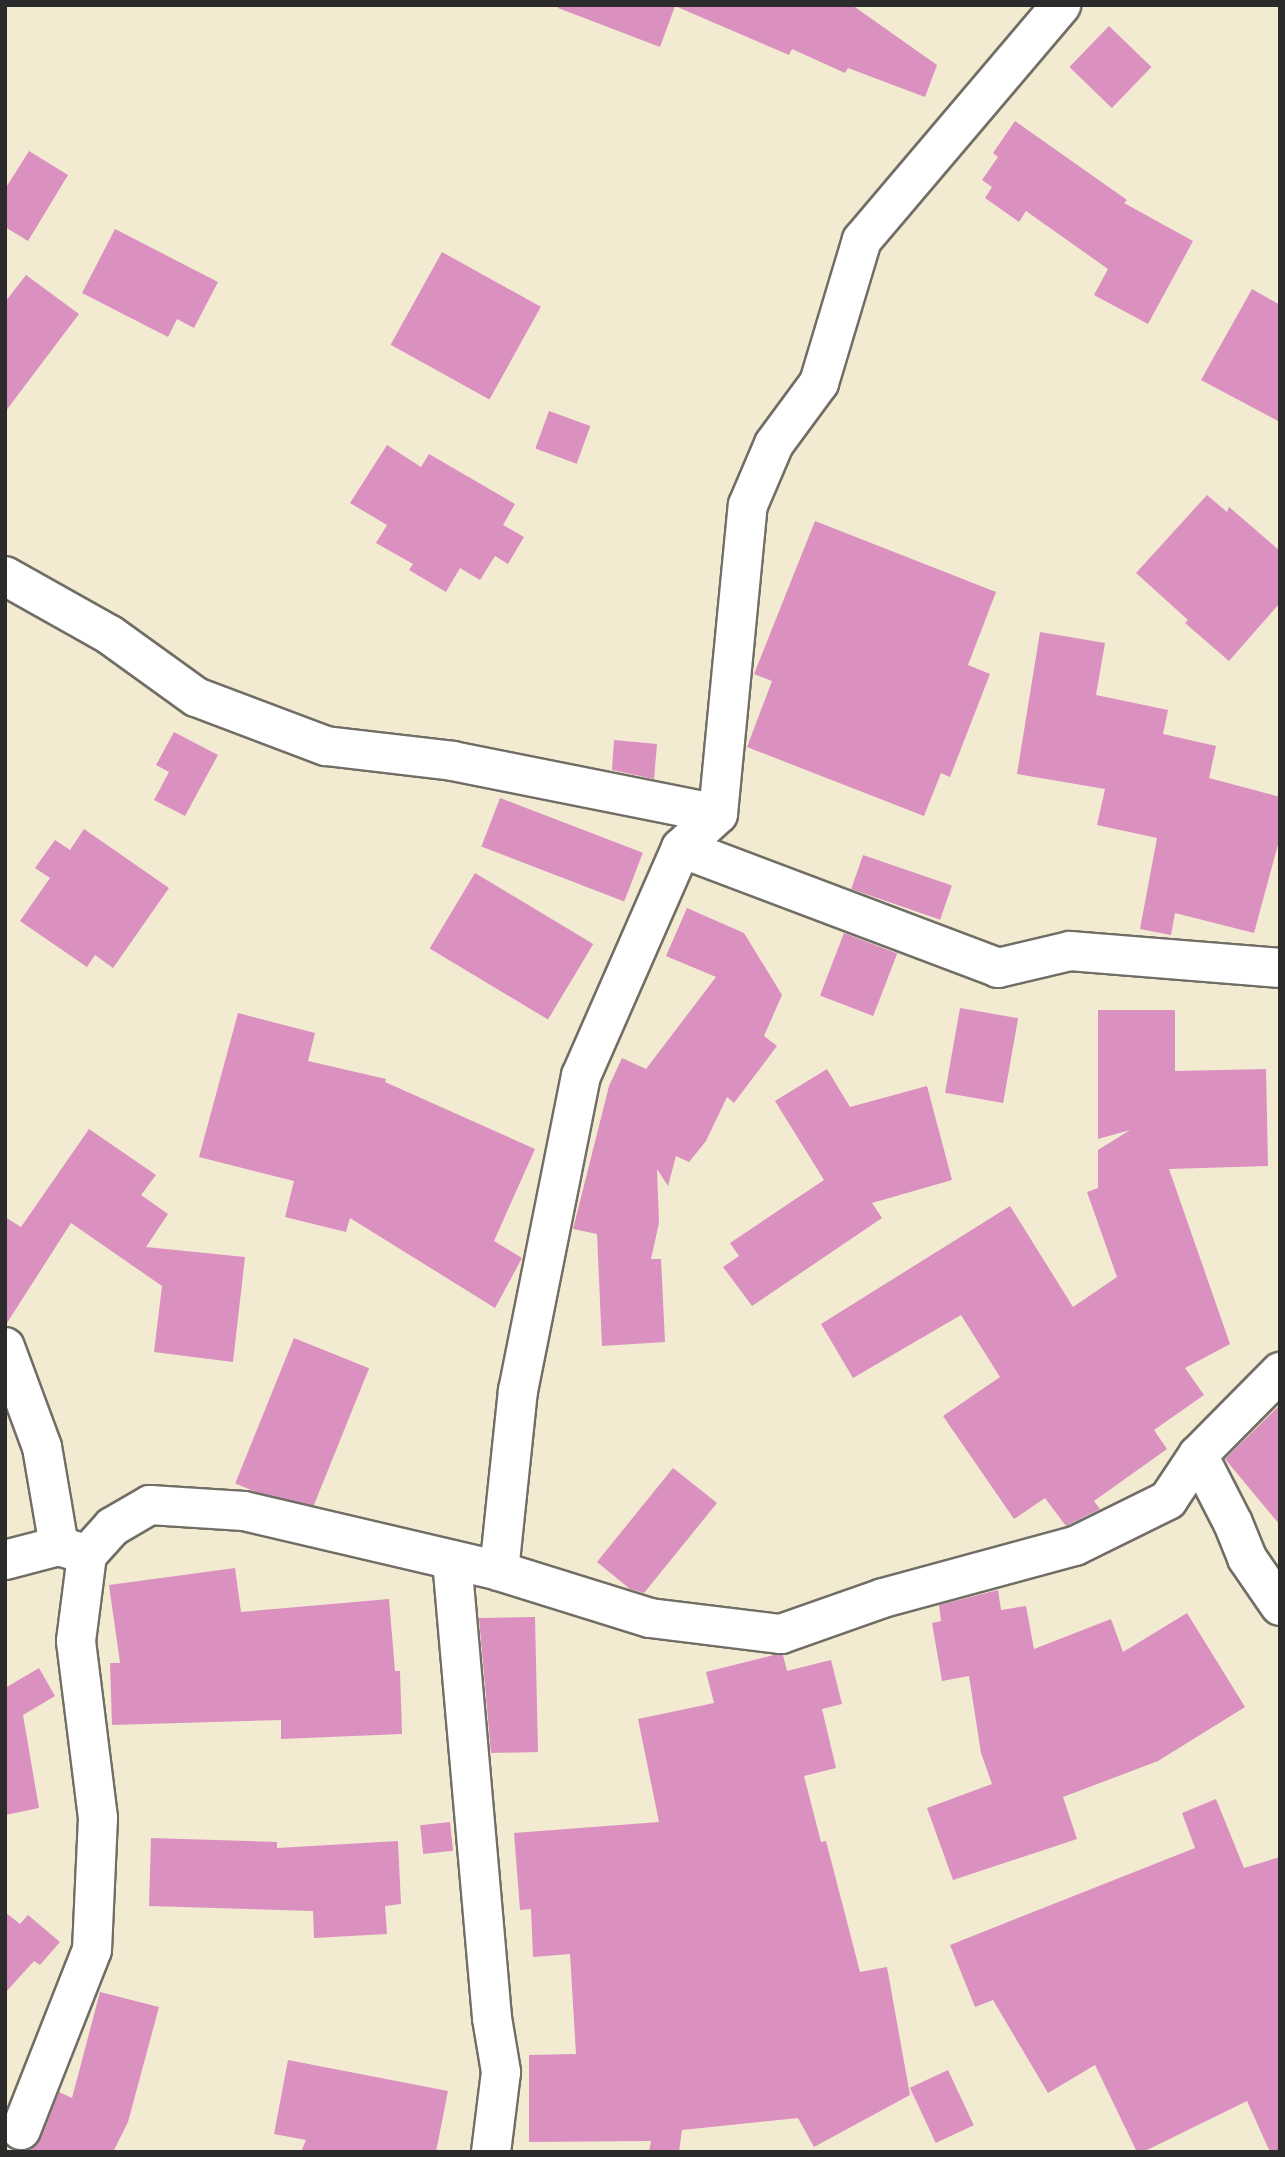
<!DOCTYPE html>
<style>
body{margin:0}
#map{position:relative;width:1285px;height:2157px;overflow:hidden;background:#f3ead2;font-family:"IM FELL English",serif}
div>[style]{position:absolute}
.building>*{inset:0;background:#da91c0;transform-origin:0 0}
.roads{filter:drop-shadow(2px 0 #716e65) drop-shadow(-2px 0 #716e65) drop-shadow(0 2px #716e65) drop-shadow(0 -2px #716e65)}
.minor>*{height:38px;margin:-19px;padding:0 19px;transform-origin:19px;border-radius:19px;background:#fff}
span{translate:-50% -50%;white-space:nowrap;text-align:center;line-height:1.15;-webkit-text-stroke:5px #fbf7ec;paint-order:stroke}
.frame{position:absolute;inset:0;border:7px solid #2b2b2b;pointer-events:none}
</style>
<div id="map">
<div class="building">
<div style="clip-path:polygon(558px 5px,852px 5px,937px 65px,925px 97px,848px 68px,845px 73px,792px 49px,789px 55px,675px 6px,660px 47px,558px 8px)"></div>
<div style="left:1109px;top:26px;width:59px;height:57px;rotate:44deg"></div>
<div style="clip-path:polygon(1015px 121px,1127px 200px,1124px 203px,1193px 241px,1148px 324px,1094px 295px,1108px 269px,1026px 211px,1019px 222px,985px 198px,992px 187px,982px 180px,998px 157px,993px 153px)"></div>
<div style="clip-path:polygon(29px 151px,68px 175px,28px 241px,5px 227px,5px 189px)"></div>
<div style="clip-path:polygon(115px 229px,218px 282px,194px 328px,177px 319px,168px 337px,82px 293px)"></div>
<div style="left:442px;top:252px;width:113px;height:106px;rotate:29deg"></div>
<div style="clip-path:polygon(26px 275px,79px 314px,5px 412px,5px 302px)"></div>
<div style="clip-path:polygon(1252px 289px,1280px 305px,1280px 422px,1201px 380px)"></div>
<div style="left:549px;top:411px;width:44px;height:40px;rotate:20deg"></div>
<div style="clip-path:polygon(387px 445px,421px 467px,429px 454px,515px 504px,503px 525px,524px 537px,508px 564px,495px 556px,480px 580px,460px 568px,446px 592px,409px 570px,413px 564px,376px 543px,387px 525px,350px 503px)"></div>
<div style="clip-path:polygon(1207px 495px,1227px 512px,1229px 507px,1280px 551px,1280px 603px,1229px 661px,1185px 623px,1188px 620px,1136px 573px)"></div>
<div style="clip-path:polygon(815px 521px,996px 592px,968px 665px,990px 674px,950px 777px,941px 773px,924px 816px,747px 747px,772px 681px,754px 674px)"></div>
<div style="clip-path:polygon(1040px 632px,1105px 643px,1096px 695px,1168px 710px,1163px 734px,1216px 746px,1209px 778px,1280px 797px,1280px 837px,1254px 933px,1175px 913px,1171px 935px,1140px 929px,1157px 838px,1097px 825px,1105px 789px,1017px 774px)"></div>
<div style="clip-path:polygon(174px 732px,218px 755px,185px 816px,154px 800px,169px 772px,156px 765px)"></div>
<div style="clip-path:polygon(614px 740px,657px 744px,654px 779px,612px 770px)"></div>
<div style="left:500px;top:798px;width:153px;height:52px;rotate:21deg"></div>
<div style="clip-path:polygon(84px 829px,169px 888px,113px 968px,95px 955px,87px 967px,20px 921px,50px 878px,35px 868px,55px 840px,70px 850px)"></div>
<div style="left:863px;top:855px;width:94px;height:36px;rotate:19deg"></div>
<div style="left:475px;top:873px;width:138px;height:88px;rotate:31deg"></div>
<div style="clip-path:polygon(687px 908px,744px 933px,782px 995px,764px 1036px,777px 1046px,734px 1103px,727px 1097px,706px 1141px,689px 1162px,676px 1156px,668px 1186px,657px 1169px,659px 1223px,651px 1259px,661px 1259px,665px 1342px,602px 1346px,597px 1234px,573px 1229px,609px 1086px,622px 1058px,646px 1069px,716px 977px,666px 956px)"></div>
<div style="left:844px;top:933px;width:57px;height:67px;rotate:21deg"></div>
<div style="left:960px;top:1008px;width:59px;height:86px;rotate:10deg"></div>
<div style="clip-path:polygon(1098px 1010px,1175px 1010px,1175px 1071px,1266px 1069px,1268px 1166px,1169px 1169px,1230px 1344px,1185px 1368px,1204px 1395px,1154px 1430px,1167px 1449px,1094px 1501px,1100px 1509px,1066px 1526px,1045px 1498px,1014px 1519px,943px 1416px,1000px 1377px,961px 1315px,853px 1378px,821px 1324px,1010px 1206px,1073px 1307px,1117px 1277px,1087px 1192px,1098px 1188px,1098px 1150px,1130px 1130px,1098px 1139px)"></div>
<div style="clip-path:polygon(238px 1013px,315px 1033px,308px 1061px,386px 1079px,385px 1082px,535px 1149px,494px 1241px,522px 1258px,495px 1308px,350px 1218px,346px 1232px,285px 1217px,294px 1181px,199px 1157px)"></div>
<div style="clip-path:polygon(827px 1069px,850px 1107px,927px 1086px,952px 1180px,872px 1203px,882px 1218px,752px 1306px,723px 1267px,739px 1256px,730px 1243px,824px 1180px,775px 1101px)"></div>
<div style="clip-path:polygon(89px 1129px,156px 1175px,141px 1195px,168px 1214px,146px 1247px,245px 1257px,233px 1362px,154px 1352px,162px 1286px,71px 1223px,5px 1326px,5px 1217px,21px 1227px)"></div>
<div style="left:294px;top:1338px;width:81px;height:157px;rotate:22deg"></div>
<div style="clip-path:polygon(1280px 1405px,1280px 1525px,1225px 1459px)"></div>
<div style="clip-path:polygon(673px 1468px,717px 1503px,644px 1593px,630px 1589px,597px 1562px)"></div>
<div style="clip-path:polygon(235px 1568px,241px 1612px,389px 1599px,395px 1671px,400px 1671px,402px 1734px,281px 1739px,281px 1720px,112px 1725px,110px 1663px,120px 1663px,109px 1585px)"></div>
<div style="clip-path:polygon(998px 1590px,1001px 1610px,1026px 1606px,1034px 1649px,1111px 1619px,1123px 1652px,1187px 1613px,1245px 1707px,1158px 1761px,1063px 1797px,1077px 1839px,953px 1880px,927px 1808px,992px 1784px,981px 1753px,969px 1676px,942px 1681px,932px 1623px,941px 1621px,939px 1605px)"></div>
<div style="clip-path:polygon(535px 1617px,538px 1752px,491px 1753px,479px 1618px)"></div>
<div style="clip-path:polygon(774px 1655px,783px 1655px,787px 1671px,831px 1660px,842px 1704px,822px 1709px,836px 1768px,804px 1776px,821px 1842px,826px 1841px,860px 1972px,887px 1967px,910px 2095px,814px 2147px,798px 2118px,682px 2130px,679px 2152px,649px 2152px,651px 2141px,529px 2142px,529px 2055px,576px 2054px,570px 1954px,533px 1957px,531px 1909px,520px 1910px,514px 1833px,659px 1822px,638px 1719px,714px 1703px,706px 1672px)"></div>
<div style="clip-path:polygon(39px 1668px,55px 1696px,23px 1715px,39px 1808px,5px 1815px,5px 1688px)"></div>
<div style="clip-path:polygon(1216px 1799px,1244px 1868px,1280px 1857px,1280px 2152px,1270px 2152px,1247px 2101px,1143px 2152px,1137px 2152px,1095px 2065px,1048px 2093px,993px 2000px,975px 2007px,950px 1945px,1195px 1848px,1182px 1813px)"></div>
<div style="left:450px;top:1822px;width:29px;height:30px;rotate:84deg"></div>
<div style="clip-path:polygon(151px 1838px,277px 1842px,277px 1848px,398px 1841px,401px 1904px,385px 1906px,387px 1934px,314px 1938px,313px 1911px,149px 1906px)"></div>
<div style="clip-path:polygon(5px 1912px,20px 1924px,28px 1915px,60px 1942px,40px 1965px,34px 1961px,5px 1993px)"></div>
<div style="clip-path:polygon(100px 1992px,159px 2007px,128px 2122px,113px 2152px,28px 2152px,41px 2138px,59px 2092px,72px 2098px)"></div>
<div style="clip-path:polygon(288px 2060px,448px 2091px,436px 2152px,301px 2152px,306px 2140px,274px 2134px)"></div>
<div style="left:948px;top:2070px;width:61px;height:42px;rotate:65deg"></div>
</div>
<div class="roads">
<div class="minor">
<div style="left:5px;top:576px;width:120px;rotate:29.3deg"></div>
<div style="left:110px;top:635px;width:106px;rotate:35.8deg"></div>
<div style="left:196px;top:697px;width:139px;rotate:20.7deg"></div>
<div style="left:326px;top:746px;width:128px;rotate:6.7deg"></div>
<div style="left:453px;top:761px;width:270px;rotate:11.3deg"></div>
<div style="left:681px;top:848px;width:339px;rotate:20.7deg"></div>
<div style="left:998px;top:968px;width:74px;rotate:-13.3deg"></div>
<div style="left:1070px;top:951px;width:211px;rotate:4.6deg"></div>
<div style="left:5px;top:1347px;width:107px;rotate:69.7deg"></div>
<div style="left:42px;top:1447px;width:100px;rotate:80.3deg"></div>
<div style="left:1198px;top:1455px;width:76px;rotate:62.8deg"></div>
<div style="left:1233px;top:1523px;width:38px;rotate:68deg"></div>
<div style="left:1247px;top:1558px;width:58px;rotate:55.5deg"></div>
<div style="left:5px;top:1560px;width:56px;rotate:-14.5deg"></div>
<div style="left:59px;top:1546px;width:24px;rotate:17deg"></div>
<div style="left:452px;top:1560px;width:460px;rotate:85deg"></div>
<div style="left:492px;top:2018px;width:55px;rotate:80.5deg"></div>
<div style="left:501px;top:2072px;width:81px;rotate:97.1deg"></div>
<div style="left:499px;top:1571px;width:181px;rotate:-84deg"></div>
<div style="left:518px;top:1391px;width:321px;rotate:-78.7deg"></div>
<div style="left:581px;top:1076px;width:249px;rotate:-66.3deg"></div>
<div style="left:681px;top:848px;width:50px;rotate:-42.6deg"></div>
<div style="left:718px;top:814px;width:310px;rotate:-84.5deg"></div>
<div style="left:748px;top:505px;width:66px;rotate:-66.9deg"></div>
<div style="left:774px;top:444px;width:76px;rotate:-53.6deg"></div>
<div style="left:819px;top:383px;width:149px;rotate:-73.3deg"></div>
<div style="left:862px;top:240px;width:308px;rotate:-49.7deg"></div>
<div style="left:21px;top:2130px;width:193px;rotate:-68.5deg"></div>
<div style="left:92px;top:1950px;width:132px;rotate:-87.4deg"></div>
<div style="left:98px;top:1818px;width:178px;rotate:-97.1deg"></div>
<div style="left:76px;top:1641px;width:87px;rotate:-82.7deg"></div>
<div style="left:87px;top:1555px;width:38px;rotate:-48deg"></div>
<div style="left:112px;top:1527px;width:44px;rotate:-30.1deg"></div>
<div style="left:150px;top:1505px;width:94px;rotate:3.7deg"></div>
<div style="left:244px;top:1511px;width:262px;rotate:13.2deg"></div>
<div style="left:499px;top:1571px;width:158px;rotate:17.3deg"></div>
<div style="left:650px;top:1618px;width:132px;rotate:7deg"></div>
<div style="left:781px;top:1634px;width:108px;rotate:-19.4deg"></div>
<div style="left:883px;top:1598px;width:199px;rotate:-15.2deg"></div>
<div style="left:1075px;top:1546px;width:104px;rotate:-26.3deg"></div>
<div style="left:1168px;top:1500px;width:54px;rotate:-56.3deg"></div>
<div style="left:1198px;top:1455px;width:117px;rotate:-45.3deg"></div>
</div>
</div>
<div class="frame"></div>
</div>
